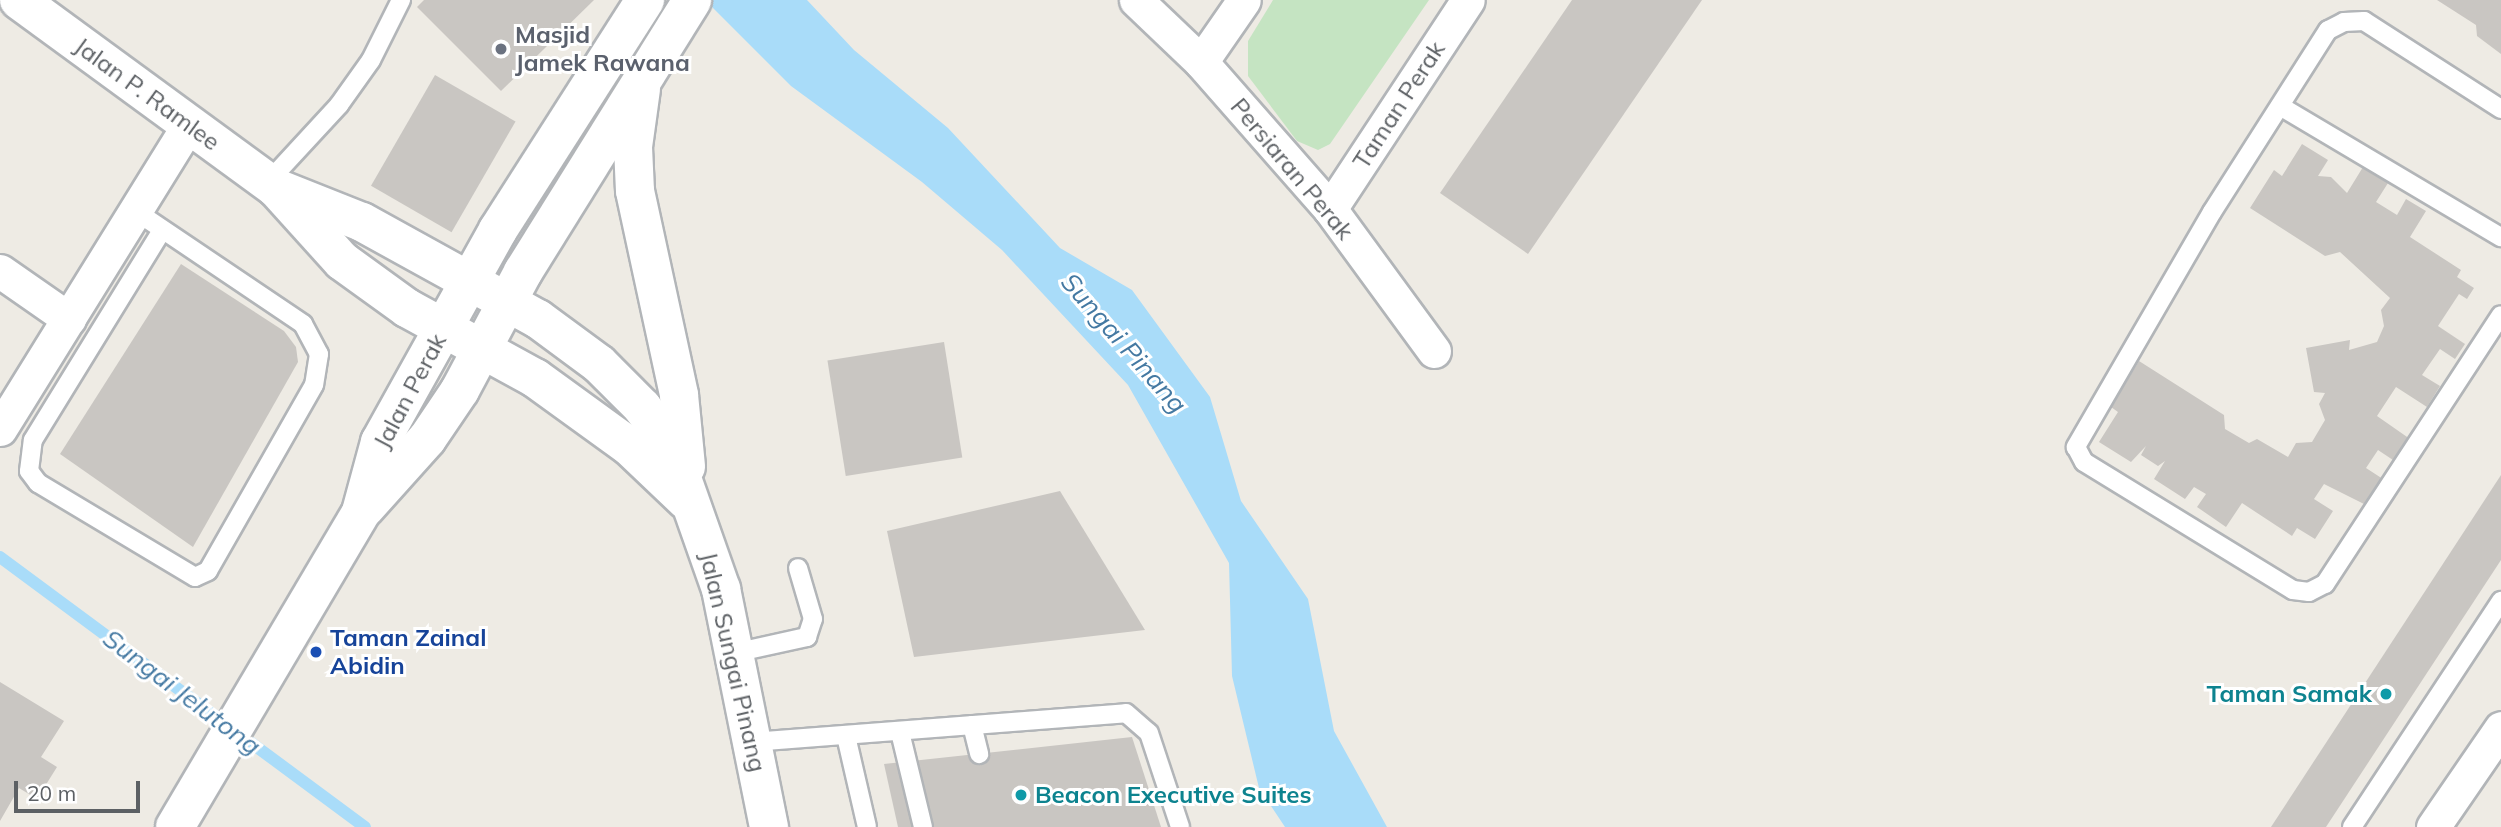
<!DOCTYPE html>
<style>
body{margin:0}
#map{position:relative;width:2501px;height:827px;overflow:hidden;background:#eeebe4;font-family:Mulish,sans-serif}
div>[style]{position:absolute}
.green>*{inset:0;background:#c5e4c2}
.water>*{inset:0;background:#a9dcf9}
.stream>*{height:12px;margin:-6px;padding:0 6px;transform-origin:6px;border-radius:6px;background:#a9dcf9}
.building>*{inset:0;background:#c9c6c2;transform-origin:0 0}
.roads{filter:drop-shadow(2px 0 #b2b5b8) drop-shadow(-2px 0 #b2b5b8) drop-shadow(0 2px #b2b5b8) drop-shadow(0 -2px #b2b5b8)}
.lane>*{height:18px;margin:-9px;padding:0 9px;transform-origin:9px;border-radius:9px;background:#fff}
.street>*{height:33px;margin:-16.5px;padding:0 16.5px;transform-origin:16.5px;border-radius:16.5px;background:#fff}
.secondary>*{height:38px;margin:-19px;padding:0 19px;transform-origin:19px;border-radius:19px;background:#fff}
.dots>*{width:19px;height:19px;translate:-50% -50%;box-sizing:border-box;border:4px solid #fff;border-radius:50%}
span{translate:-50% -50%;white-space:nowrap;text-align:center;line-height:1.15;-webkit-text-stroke:6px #fff;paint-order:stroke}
.worship-label{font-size:24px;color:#5b616d;font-weight:700}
.left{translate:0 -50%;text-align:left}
.street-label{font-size:24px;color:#5c6064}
.transit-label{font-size:24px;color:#164399;font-weight:700}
.culture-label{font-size:24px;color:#0d838f;font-weight:700}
.right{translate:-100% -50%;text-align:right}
.water-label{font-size:26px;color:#4479a2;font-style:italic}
.scale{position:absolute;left:14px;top:781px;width:126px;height:32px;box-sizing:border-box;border:4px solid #5c6064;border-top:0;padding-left:9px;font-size:21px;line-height:24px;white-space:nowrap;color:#5c6064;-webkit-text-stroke:5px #fff;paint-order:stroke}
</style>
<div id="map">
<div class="green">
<div style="clip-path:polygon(1273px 0,1429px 0,1330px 144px,1318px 150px,1297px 141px,1248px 76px,1248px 41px)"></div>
</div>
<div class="water">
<div style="clip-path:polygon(705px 0,807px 0,854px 50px,948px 128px,1060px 248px,1132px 290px,1210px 397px,1241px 501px,1308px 599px,1334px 731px,1387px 827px,1285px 827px,1259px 788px,1232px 676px,1229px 563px,1128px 385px,1002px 250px,922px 182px,791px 86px)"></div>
</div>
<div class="stream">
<div style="left:0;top:557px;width:454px;rotate:36.5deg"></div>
</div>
<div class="building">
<div style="clip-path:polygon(424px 0,594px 0,501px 91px,417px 7px)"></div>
<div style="clip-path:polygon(1572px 0,1702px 0,1528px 254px,1440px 193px)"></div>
<div style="clip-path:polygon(2437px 0,2501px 0,2501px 54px,2477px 36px,2476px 25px)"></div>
<div style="left:435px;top:75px;width:93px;height:128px;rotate:30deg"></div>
<div style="clip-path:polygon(2302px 144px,2328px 160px,2318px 176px,2331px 177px,2347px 193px,2363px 167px,2388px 183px,2376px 202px,2397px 215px,2406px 199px,2426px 211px,2410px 237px,2461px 270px,2457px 277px,2474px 288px,2467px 299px,2459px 294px,2438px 326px,2465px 344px,2455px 359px,2440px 349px,2422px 375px,2440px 386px,2427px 407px,2396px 387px,2377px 416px,2410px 439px,2396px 462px,2378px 450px,2366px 468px,2386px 481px,2368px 506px,2324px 484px,2314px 499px,2333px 511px,2315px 539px,2297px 528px,2292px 536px,2242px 503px,2226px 527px,2197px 507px,2206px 494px,2194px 487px,2185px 499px,2154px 479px,2165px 461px,2158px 466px,2141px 455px,2146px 446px,2131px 462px,2099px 442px,2118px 412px,2111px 407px,2139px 361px,2224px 415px,2225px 429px,2249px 443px,2257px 439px,2288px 457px,2296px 443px,2312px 442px,2325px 420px,2319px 404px,2325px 393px,2314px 392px,2306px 348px,2350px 340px,2349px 350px,2377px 342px,2384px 326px,2381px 310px,2390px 298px,2340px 252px,2325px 256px,2250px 208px,2274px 170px,2282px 176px)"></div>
<div style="clip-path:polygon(181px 264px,284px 331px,296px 347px,298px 362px,193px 547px,60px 454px)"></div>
<div style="left:944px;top:342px;width:117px;height:118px;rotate:81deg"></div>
<div style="clip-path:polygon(2501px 475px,2501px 560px,2326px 827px,2271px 827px)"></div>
<div style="clip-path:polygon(1060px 491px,1145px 630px,914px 657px,887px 531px)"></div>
<div style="clip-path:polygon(0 682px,64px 721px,41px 757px,57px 767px,37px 799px,19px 788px,0 821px)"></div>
<div style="clip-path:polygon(1132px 737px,1161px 827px,898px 827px,884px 764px)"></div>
</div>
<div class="roads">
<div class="lane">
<div style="left:2280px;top:106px;width:257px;rotate:30.7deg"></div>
<div style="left:2501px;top:109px;width:163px;rotate:-147.3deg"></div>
<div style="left:2364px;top:21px;width:20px;rotate:177deg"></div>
<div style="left:2344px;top:22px;width:18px;rotate:153deg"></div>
<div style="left:2328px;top:30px;width:216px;rotate:122.5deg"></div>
<div style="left:2212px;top:212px;width:272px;rotate:120.1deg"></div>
<div style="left:2076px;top:447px;width:17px;rotate:62deg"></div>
<div style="left:2084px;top:462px;width:245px;rotate:31.5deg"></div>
<div style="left:2293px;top:590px;width:16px;rotate:7deg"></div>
<div style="left:2309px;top:592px;width:18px;rotate:-27deg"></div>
<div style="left:2325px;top:584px;width:321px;rotate:-56.8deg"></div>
<div style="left:268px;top:182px;width:105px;rotate:-47.3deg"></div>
<div style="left:339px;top:105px;width:55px;rotate:-54.6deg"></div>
<div style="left:371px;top:60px;width:67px;rotate:-63.4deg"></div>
<div style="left:134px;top:210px;width:204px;rotate:34deg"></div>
<div style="left:303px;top:324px;width:34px;rotate:62deg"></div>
<div style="left:319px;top:354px;width:31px;rotate:99deg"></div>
<div style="left:314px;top:385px;width:214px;rotate:119.7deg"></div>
<div style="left:208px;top:571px;width:14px;rotate:155deg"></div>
<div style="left:195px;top:577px;width:183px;rotate:-149.1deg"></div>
<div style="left:38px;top:483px;width:15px;rotate:-127deg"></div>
<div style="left:29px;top:471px;width:31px;rotate:-83deg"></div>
<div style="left:33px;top:440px;width:246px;rotate:-58.4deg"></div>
<div style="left:734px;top:653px;width:75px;rotate:-12.4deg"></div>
<div style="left:807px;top:637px;width:19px;rotate:-72deg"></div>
<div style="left:813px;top:619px;width:53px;rotate:-106.4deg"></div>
<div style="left:972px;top:725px;width:30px;rotate:76deg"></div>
<div style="left:900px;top:732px;width:98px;rotate:76.4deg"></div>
<div style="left:846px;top:736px;width:93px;rotate:77deg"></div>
<div style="left:752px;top:742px;width:375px;rotate:-4.4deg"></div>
<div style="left:1126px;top:713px;width:30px;rotate:41deg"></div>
<div style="left:1149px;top:733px;width:99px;rotate:71.7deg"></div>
<div style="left:2352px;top:827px;width:271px;rotate:-56.6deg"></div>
</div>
<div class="street">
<div style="left:1136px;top:0;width:90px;rotate:43.6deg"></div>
<div style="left:1201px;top:62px;width:196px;rotate:48.7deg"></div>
<div style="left:1330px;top:209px;width:176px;rotate:53.8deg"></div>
<div style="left:1201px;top:62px;width:75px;rotate:-55.3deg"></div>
<div style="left:1330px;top:209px;width:250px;rotate:-56.6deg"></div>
<div style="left:0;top:271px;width:84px;rotate:34.8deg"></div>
<div style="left:0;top:429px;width:359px;rotate:-58.2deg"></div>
<div style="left:2433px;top:827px;width:120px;rotate:-55.5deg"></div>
</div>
<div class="secondary">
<div style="left:19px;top:0;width:318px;rotate:36.2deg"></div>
<div style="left:276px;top:188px;width:98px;rotate:47.9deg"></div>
<div style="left:342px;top:261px;width:80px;rotate:35.9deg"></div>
<div style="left:407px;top:308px;width:146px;rotate:28.7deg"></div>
<div style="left:535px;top:378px;width:116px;rotate:35.9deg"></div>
<div style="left:629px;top:446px;width:79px;rotate:43.5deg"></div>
<div style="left:641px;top:89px;width:59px;rotate:97.9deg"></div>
<div style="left:633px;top:147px;width:44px;rotate:87.4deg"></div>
<div style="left:635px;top:191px;width:209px;rotate:77.8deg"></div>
<div style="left:679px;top:395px;width:72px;rotate:84.4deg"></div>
<div style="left:276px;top:188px;width:92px;rotate:21.6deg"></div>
<div style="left:362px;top:222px;width:201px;rotate:28.9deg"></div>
<div style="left:538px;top:319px;width:76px;rotate:36.4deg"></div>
<div style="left:599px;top:364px;width:61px;rotate:45deg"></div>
<div style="left:642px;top:407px;width:49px;rotate:54.1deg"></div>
<div style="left:671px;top:447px;width:151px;rotate:70.6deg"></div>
<div style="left:721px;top:589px;width:243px;rotate:78.6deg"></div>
<div style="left:365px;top:508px;width:93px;rotate:-48.1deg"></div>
<div style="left:427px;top:439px;width:59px;rotate:-56deg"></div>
<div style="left:460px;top:390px;width:134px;rotate:-61.9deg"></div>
<div style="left:523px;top:272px;width:320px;rotate:-58.1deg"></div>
<div style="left:175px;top:827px;width:366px;rotate:-59.4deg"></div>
<div style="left:361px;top:512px;width:73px;rotate:-74.8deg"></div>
<div style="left:380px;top:442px;width:243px;rotate:-60.9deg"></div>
<div style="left:498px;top:230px;width:273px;rotate:-57.4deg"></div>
</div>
</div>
<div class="dots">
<div style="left:501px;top:49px;background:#6b7280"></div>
<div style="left:316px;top:652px;background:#1a4fb4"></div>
<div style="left:2386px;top:694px;background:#0f9aa8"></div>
<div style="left:1021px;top:795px;background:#0f9aa8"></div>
</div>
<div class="worship-label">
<span class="left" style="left:515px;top:49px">Masjid<br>Jamek Rawana</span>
</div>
<div class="street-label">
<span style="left:147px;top:94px;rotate:36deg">Jalan P. Ramlee</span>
<span style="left:1399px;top:105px;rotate:-57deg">Taman Perak</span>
<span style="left:1292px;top:169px;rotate:50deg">Persiaran Perak</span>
<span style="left:410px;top:391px;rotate:-62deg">Jalan Perak</span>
<span style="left:733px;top:662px;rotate:77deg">Jalan Sungai Pinang</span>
</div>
<div class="transit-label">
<span class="left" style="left:330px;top:652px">Taman Zainal<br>Abidin</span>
</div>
<div class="culture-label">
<span class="right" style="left:2372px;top:694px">Taman Samak</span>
<span class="left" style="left:1035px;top:795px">Beacon Executive Suites</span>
</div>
<div class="water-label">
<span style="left:1124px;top:343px;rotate:49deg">Sungai Pinang</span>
<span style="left:182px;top:692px;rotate:37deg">Sungai Jelutong</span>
</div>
<div class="scale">20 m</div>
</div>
